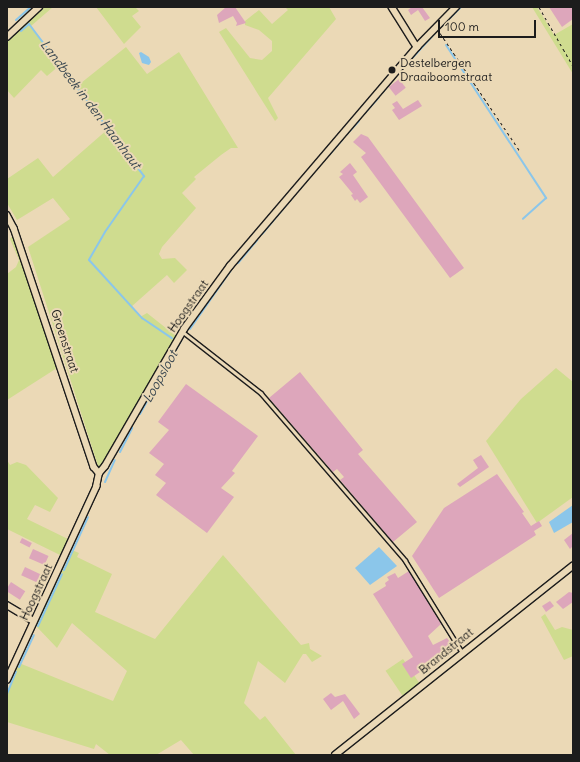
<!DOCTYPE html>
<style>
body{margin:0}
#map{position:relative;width:580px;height:762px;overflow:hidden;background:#ebd9b6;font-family:Delius,sans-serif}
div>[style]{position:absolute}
.green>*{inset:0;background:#cfdc8f;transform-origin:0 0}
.water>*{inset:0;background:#8bc6ea}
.stream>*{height:2px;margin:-1px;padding:0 1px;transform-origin:1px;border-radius:1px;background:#8bc6ea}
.building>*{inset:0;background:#dda6bb;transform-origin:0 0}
.path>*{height:1px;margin-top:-0.5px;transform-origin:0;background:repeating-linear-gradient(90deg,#1c1c1c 0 3px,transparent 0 6px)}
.roads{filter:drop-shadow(1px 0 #1c1c1c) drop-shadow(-1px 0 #1c1c1c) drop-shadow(0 1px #1c1c1c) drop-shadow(0 -1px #1c1c1c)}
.lane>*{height:2.5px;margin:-1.25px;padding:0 1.25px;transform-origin:1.25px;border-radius:1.25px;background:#ebd9b6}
.street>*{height:5.5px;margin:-2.75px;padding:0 2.75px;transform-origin:2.75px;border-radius:2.75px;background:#ebd9b6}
.dots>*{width:11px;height:11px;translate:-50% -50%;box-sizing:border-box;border:2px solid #ebd9b6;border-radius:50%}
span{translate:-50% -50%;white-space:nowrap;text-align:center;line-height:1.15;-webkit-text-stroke:4px #ebd9b6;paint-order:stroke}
.poi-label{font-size:12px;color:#1c1c1c}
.left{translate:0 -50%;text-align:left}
.street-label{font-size:12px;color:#1c1c1c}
.water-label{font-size:13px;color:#384650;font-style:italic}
.frame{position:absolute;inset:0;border:8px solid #1c1c1c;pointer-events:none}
.scale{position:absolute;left:438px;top:20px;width:98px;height:18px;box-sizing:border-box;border:2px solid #1c1c1c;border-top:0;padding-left:5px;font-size:12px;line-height:14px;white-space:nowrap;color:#1c1c1c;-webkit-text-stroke:3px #ebd9b6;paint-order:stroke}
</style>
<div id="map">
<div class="green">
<div style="clip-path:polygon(44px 7px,53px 7px,31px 26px,60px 65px,47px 76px,41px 70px,14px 98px,7px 90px,7px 41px)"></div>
<div style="clip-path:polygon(96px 7px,135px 7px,139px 11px,132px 16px,141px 27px,124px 44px)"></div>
<div style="clip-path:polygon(285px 7px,329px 7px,336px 19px,268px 98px,278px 118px,275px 121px,219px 32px,226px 28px,250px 58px,262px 60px,272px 51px,272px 41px,259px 30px,245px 25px,245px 21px,259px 10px,272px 24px,288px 10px)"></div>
<div style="clip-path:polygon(532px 7px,537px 7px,554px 35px,573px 24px,573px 74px)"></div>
<div style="clip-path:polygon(126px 47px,147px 74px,179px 52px,238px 148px,231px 148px,221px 155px,194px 177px,196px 179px,182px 193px,196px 208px,162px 247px,159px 254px,162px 259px,175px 258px,187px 270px,174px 283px,167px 275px,131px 307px,140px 317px,147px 313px,176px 336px,101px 468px,98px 466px,28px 247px,70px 219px,53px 198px,17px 220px,7px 203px,7px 179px,38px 158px,53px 177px,108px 129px,76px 87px)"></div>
<div style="clip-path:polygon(14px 234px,57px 368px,7px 400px,7px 274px,16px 267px,19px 260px,10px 239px)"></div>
<div style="clip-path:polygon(556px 368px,573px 382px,573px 497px,537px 523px,486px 441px,521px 399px)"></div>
<div style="clip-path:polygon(7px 460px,10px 465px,17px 462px,26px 465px,58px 498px,50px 512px,35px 505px,27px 519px,68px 539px,60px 555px,7px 529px)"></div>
<div style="clip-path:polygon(72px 550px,79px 553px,77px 557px,112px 574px,95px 612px,155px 639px,223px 555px,301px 645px,309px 643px,310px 649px,322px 656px,312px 662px,306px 654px,303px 654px,285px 683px,258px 661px,244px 703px,260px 720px,265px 716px,296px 755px,194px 755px,181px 740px,156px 755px,110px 755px,96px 744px,94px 749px,7px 722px,7px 692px,19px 663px,113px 701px,127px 671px,72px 623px,57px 648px,36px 626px)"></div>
<div style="clip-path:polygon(545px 614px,555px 630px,562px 627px,573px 630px,573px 656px,564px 660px,541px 617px)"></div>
<div style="left:403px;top:659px;width:30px;height:21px;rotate:56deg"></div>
</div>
<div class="water">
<div style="clip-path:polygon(141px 52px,149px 57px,151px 62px,149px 65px,142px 63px,139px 53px)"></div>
<div style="clip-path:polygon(573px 505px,573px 522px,554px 533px,549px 522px)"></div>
<div style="clip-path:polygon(379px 547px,397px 566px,370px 585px,355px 568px)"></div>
</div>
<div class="stream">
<div style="left:16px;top:20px;width:20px;rotate:-41deg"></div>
<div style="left:442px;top:26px;width:27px;rotate:-45deg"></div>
<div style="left:21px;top:31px;width:11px;rotate:-41deg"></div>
<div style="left:29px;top:24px;width:191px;rotate:52.9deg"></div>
<div style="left:144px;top:176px;width:68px;rotate:124.9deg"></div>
<div style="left:105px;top:232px;width:32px;rotate:120deg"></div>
<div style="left:89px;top:260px;width:79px;rotate:47.6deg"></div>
<div style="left:142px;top:318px;width:36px;rotate:34deg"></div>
<div style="left:446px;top:45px;width:183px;rotate:56.8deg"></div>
<div style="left:546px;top:198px;width:31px;rotate:138deg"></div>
<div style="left:405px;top:66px;width:45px;rotate:-47.7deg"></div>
<div style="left:382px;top:93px;width:22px;rotate:-51deg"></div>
<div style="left:363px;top:115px;width:24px;rotate:-48deg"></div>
<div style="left:346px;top:135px;width:19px;rotate:-47deg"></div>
<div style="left:329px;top:155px;width:20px;rotate:-49deg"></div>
<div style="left:298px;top:191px;width:33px;rotate:-50deg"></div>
<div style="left:262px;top:234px;width:48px;rotate:-50deg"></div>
<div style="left:238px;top:263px;width:30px;rotate:-50deg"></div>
<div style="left:190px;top:329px;width:72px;rotate:-55.2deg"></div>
<div style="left:140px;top:414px;width:86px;rotate:-60.8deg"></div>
<div style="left:120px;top:452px;width:27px;rotate:-63deg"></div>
<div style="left:105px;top:482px;width:24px;rotate:-66deg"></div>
<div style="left:64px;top:570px;width:58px;rotate:-65.6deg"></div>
<div style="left:38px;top:626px;width:57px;rotate:-65.2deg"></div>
<div style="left:19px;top:667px;width:35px;rotate:-65deg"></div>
<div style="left:7px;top:694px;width:24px;rotate:-68deg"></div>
</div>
<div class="building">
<div style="clip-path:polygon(226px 7px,235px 7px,246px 23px,236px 26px,237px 23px,233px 16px,219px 23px,217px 15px)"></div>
<div style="clip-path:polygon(412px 7px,422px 7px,430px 18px,425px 21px,418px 10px,411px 15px,408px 10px)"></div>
<div style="clip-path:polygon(549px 7px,573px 7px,573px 19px,562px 27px)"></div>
<div style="left:399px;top:79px;width:11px;height:13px;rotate:52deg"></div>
<div style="clip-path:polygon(418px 100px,422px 106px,399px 120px,392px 110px,395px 108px,392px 104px,397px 101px,403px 109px)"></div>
<div style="clip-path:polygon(361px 134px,368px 137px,464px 268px,450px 278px,361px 157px,366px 153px,353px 142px)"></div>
<div style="clip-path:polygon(350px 163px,357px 172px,353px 175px,368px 197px,360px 203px,357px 199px,355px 201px,351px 195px,353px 194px,339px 177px,343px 174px,340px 172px)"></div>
<div style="clip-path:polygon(300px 372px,363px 450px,358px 454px,417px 522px,393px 542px,340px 480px,344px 477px,337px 469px,333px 472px,269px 398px)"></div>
<div style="clip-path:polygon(186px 384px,258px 436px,232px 471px,235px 473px,221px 488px,234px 497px,207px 533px,156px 495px,166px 483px,155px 475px,164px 464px,149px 453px,169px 430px,158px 422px)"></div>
<div style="clip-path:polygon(481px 455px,489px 467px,460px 487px,457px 484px,478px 468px,473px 460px)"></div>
<div style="clip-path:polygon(497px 474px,524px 512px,522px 513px,531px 526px,539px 521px,542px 526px,534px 531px,536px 535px,439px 598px,412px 556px,444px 508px)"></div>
<div style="clip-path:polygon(573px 533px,573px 546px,570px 549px,564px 540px)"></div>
<div style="left:22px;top:538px;width:11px;height:5px;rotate:27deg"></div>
<div style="left:33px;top:549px;width:17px;height:10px;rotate:24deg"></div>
<div style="left:25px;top:567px;width:17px;height:9px;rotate:25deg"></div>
<div style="clip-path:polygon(409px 571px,441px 624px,428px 636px,433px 645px,447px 638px,452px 645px,417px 669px,420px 672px,411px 678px,402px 664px,413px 657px,373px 594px,386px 586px,385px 583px,389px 580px,387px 577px,395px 573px,398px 578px)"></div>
<div style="left:11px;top:582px;width:17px;height:10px;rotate:33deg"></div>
<div style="clip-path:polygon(569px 592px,573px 593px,573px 602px,563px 609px,556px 602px)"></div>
<div style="clip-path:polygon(550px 601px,554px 606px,546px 612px,542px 606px)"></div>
<div style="clip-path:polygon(331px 693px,335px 697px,345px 694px,360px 714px,354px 719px,343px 701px,331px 710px,323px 699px)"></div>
</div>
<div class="path">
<div style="left:539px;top:7px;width:68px;rotate:60deg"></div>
<div style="left:440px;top:33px;width:143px;rotate:55.9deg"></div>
</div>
<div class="roads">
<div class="lane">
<div style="left:183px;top:332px;width:99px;rotate:38deg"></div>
<div style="left:261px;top:393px;width:221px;rotate:49.2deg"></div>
<div style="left:405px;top:560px;width:108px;rotate:58.2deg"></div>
</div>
<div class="street">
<div style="left:392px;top:7px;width:47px;rotate:58deg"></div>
<div style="left:7px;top:37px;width:44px;rotate:-43.2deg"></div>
<div style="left:7px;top:215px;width:15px;rotate:62deg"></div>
<div style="left:14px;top:228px;width:252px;rotate:71.5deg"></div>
<div style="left:94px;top:467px;width:8px;rotate:50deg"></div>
<div style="left:7px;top:605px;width:31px;rotate:31deg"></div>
<div style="left:7px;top:680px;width:213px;rotate:-65.2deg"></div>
<div style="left:96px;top:487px;width:14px;rotate:-78deg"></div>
<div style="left:99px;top:473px;width:9px;rotate:-49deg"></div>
<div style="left:105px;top:466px;width:158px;rotate:-60deg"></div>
<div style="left:184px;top:329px;width:78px;rotate:-53.9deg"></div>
<div style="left:230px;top:266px;width:288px;rotate:-49.5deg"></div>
<div style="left:417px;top:47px;width:56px;rotate:-45.7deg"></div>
<div style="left:335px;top:755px;width:304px;rotate:-38.5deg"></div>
</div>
</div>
<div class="dots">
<div style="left:392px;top:70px;background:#1c1c1c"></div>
</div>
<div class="poi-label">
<span class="left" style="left:400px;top:70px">Destelbergen<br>Draaiboomstraat</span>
</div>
<div class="street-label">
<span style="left:188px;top:306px;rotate:-55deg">Hoogstraat</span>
<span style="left:65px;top:341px;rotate:72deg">Groenstraat</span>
<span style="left:36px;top:592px;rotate:-65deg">Hoogstraat</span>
<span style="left:446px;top:651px;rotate:-39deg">Brandstraat</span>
</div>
<div class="water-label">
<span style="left:90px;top:105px;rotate:53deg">Landbeek in den Haanhaut</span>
<span style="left:161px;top:377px;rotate:-61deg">Loopsloot</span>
</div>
<div class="frame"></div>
<div class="scale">100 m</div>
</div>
